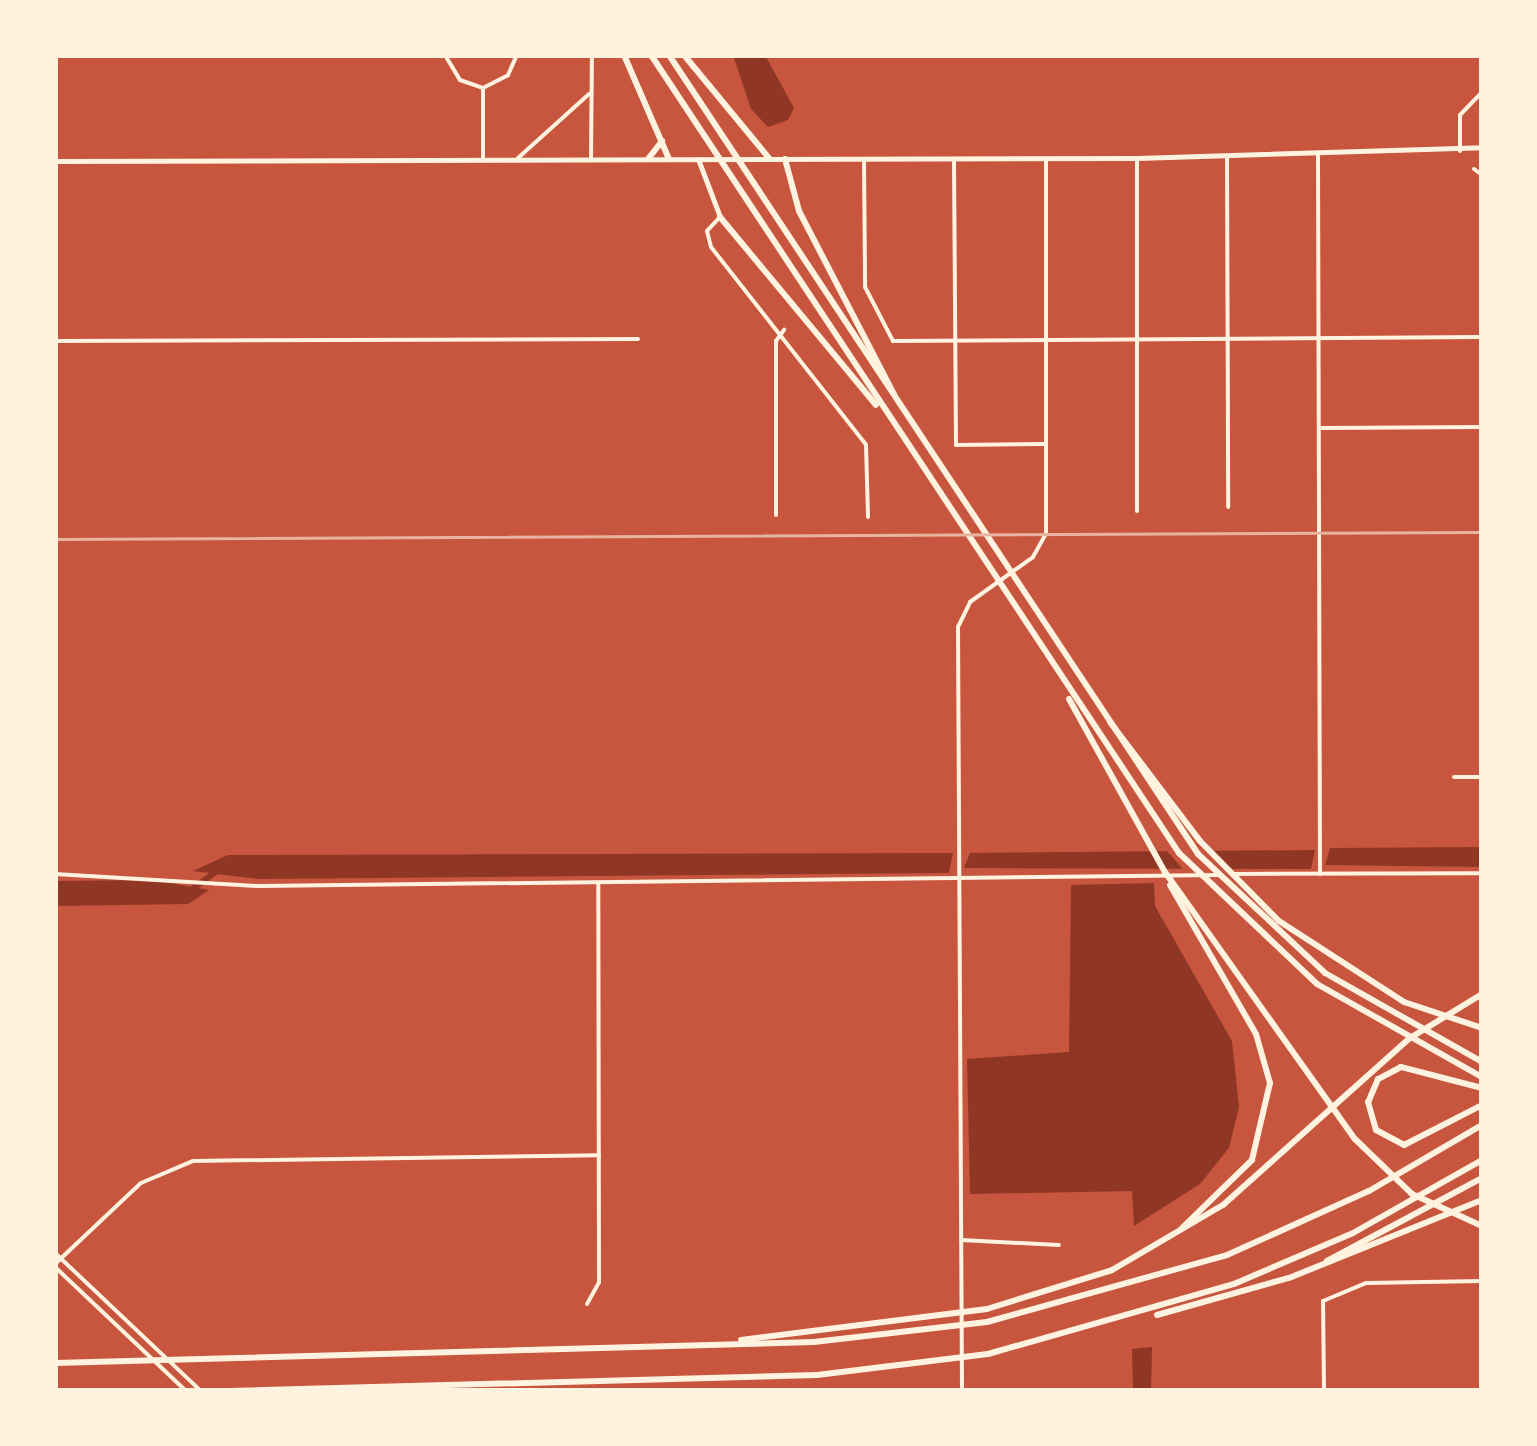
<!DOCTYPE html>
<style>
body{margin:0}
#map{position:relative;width:1537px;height:1446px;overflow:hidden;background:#c8553d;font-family:"Alegreya Sans",sans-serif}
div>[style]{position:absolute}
.water>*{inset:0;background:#8f3625}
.pier>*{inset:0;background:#c8553d}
.canal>*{height:6px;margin:-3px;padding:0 3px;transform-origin:3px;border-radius:3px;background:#8f3625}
.minor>*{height:4px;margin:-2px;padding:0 2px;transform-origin:2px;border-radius:2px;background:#fff3e0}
.tertiary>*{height:4px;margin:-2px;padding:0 2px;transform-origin:2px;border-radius:2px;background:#fff3e0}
.secondary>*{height:5px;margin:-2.5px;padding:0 2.5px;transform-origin:2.5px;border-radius:2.5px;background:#fff3e0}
.motorway>*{height:6px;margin:-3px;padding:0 3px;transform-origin:3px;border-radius:3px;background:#fff3e0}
.rail>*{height:2.5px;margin:-1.25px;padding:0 1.25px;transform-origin:1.25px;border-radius:1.25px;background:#e9b49f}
span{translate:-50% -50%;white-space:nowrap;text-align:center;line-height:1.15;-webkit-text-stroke:9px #fff3e0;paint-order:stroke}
.frame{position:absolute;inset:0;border:58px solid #fff3e0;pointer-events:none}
</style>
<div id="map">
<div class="water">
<div style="clip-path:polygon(733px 55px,765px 55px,794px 108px,788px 120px,768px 127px,751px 109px)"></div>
<div style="clip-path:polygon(1482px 847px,1482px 867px,1325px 865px,1330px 848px)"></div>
<div style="clip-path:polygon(1315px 850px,1311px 869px,964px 868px,970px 853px)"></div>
<div style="clip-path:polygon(953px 853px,949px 873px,258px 879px,193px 871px,228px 855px)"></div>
<div style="clip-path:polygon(154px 880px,209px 890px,188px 904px,55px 906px,55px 881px)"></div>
<div style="clip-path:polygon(1154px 883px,1155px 906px,1232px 1041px,1239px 1107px,1229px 1148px,1200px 1184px,1134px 1226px,1132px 1191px,970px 1194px,967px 1059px,1069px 1052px,1071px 885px)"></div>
<div style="clip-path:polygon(1152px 1347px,1151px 1391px,1133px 1391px,1132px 1349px)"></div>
</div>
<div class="pier">
<div style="clip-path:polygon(1212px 849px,1237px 874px,1188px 875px,1166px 850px)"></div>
</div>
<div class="canal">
<div style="left:191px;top:890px;width:32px;rotate:-36deg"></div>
</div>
<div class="minor">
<div style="left:445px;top:55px;width:29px;rotate:59deg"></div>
<div style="left:460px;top:80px;width:24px;rotate:19deg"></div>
<div style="left:483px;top:88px;width:28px;rotate:-27deg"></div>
<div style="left:508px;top:75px;width:22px;rotate:-66deg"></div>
<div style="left:1318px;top:156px;width:718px;rotate:89.84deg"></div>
<div style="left:1227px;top:157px;width:350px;rotate:89.8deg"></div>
<div style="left:483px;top:158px;width:70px;rotate:-90deg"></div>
<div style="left:518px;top:158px;width:96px;rotate:-42deg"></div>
<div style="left:1137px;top:158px;width:353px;rotate:90deg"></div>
<div style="left:591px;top:160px;width:105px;rotate:-89.5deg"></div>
<div style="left:864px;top:160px;width:127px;rotate:89.5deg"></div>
<div style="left:865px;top:287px;width:61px;rotate:62.6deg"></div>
<div style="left:893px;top:341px;width:589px;rotate:-0.39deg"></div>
<div style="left:954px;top:160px;width:285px;rotate:89.6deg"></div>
<div style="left:956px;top:445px;width:90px;rotate:-0.6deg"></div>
<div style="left:1474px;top:169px;width:10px;rotate:37deg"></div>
<div style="left:720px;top:217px;width:19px;rotate:133deg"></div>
<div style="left:707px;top:231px;width:16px;rotate:76deg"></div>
<div style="left:711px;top:247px;width:251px;rotate:51.9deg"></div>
<div style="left:866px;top:445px;width:72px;rotate:88.4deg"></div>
<div style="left:55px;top:341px;width:583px;rotate:-0.2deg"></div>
<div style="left:1322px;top:428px;width:160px;rotate:-0.4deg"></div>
<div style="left:776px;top:515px;width:174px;rotate:-90deg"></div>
<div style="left:776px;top:341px;width:14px;rotate:-54deg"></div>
<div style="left:1454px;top:777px;width:28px"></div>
<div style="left:961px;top:1240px;width:98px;rotate:2.9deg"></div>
<div style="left:55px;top:1264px;width:118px;rotate:-43.3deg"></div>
<div style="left:141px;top:1183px;width:56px;rotate:-22.9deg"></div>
<div style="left:193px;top:1161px;width:406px;rotate:-0.8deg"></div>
<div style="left:587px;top:1304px;width:25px;rotate:-61deg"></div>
<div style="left:599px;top:1282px;width:398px;rotate:-90.1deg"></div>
<div style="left:962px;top:1391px;width:764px;rotate:-90.3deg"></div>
<div style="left:958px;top:627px;width:28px;rotate:-64deg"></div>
<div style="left:970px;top:602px;width:77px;rotate:-35.5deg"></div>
<div style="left:1033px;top:557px;width:26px;rotate:-61deg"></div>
<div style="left:1046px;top:534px;width:374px;rotate:-90deg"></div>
<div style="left:1324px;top:1391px;width:90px;rotate:-90.6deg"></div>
<div style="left:1323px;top:1301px;width:47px;rotate:-22.7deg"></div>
<div style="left:1366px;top:1283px;width:116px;rotate:-1deg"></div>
</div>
<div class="tertiary">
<div style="left:1460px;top:151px;width:36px;rotate:-90deg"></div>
<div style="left:1460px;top:115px;width:32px;rotate:-46deg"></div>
<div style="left:55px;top:874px;width:204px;rotate:3.4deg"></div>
<div style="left:259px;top:886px;width:961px;rotate:-0.66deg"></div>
<div style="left:1234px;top:874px;width:248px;rotate:-0.2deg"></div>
<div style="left:55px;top:1253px;width:201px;rotate:43.4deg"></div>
<div style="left:55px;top:1267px;width:180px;rotate:43.4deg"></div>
</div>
<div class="secondary">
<div style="left:698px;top:159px;width:62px;rotate:69.2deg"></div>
<div style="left:55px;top:161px;width:1082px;rotate:-0.16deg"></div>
<div style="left:1137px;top:158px;width:345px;rotate:-1.8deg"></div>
</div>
<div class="motorway">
<div style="left:624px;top:55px;width:113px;rotate:66.6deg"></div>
<div style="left:651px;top:55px;width:957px;rotate:56.51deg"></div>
<div style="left:1179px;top:853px;width:190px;rotate:43.5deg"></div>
<div style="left:1317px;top:984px;width:189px;rotate:29.4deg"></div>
<div style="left:669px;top:55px;width:958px;rotate:56.49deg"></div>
<div style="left:1198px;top:854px;width:174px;rotate:43.1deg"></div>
<div style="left:1325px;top:973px;width:180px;rotate:29.5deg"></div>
<div style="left:684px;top:55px;width:134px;rotate:50.5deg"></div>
<div style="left:648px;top:159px;width:23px;rotate:-52deg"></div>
<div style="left:785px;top:159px;width:54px;rotate:74.9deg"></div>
<div style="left:799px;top:211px;width:206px;rotate:62.6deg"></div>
<div style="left:720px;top:217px;width:244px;rotate:50.3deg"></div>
<div style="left:1069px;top:699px;width:198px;rotate:61deg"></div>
<div style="left:1165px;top:872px;width:328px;rotate:54.6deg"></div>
<div style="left:1355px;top:1139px;width:79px;rotate:44deg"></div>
<div style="left:1412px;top:1194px;width:77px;rotate:24.6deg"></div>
<div style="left:1110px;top:722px;width:149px;rotate:52.9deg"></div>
<div style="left:1200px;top:841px;width:112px;rotate:45.4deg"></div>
<div style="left:1279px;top:921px;width:149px;rotate:32.9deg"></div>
<div style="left:1404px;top:1002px;width:82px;rotate:18.4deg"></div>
<div style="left:1170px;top:885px;width:172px;rotate:60deg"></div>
<div style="left:1256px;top:1034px;width:51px;rotate:74.1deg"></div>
<div style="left:1270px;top:1083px;width:79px;rotate:103.2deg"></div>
<div style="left:1252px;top:1160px;width:98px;rotate:135.8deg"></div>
<div style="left:1482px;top:1088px;width:84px;rotate:-165.5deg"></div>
<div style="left:1401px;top:1067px;width:26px;rotate:152deg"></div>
<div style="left:1378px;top:1079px;width:25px;rotate:113deg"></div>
<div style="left:1368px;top:1102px;width:29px;rotate:74deg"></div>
<div style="left:1376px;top:1130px;width:32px;rotate:28deg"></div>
<div style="left:1404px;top:1145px;width:88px;rotate:-27.1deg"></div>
<div style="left:1327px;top:1261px;width:176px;rotate:-28.2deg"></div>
<div style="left:1157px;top:1315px;width:137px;rotate:-15.7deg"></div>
<div style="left:1289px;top:1278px;width:208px;rotate:-22deg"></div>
<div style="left:741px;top:1340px;width:248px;rotate:-7.2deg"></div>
<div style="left:987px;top:1309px;width:131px;rotate:-17.3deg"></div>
<div style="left:1112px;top:1270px;width:129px;rotate:-30.4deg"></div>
<div style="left:1223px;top:1205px;width:251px;rotate:-41.8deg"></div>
<div style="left:1410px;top:1038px;width:84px;rotate:-31.4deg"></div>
<div style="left:55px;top:1363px;width:759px;rotate:-1.58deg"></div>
<div style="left:814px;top:1342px;width:174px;rotate:-6.6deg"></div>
<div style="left:987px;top:1322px;width:249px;rotate:-15.6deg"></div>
<div style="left:1227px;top:1255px;width:156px;rotate:-24.3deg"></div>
<div style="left:1369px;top:1191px;width:131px;rotate:-30.3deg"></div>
<div style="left:229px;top:1391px;width:588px;rotate:-1.56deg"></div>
<div style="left:817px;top:1375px;width:172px;rotate:-7deg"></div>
<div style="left:988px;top:1354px;width:256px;rotate:-15.9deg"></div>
<div style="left:1234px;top:1284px;width:129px;rotate:-23.2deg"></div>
<div style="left:1353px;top:1233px;width:148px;rotate:-29.5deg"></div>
</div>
<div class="rail">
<div style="left:55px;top:539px;width:1427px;rotate:-0.28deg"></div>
</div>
<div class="frame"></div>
</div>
